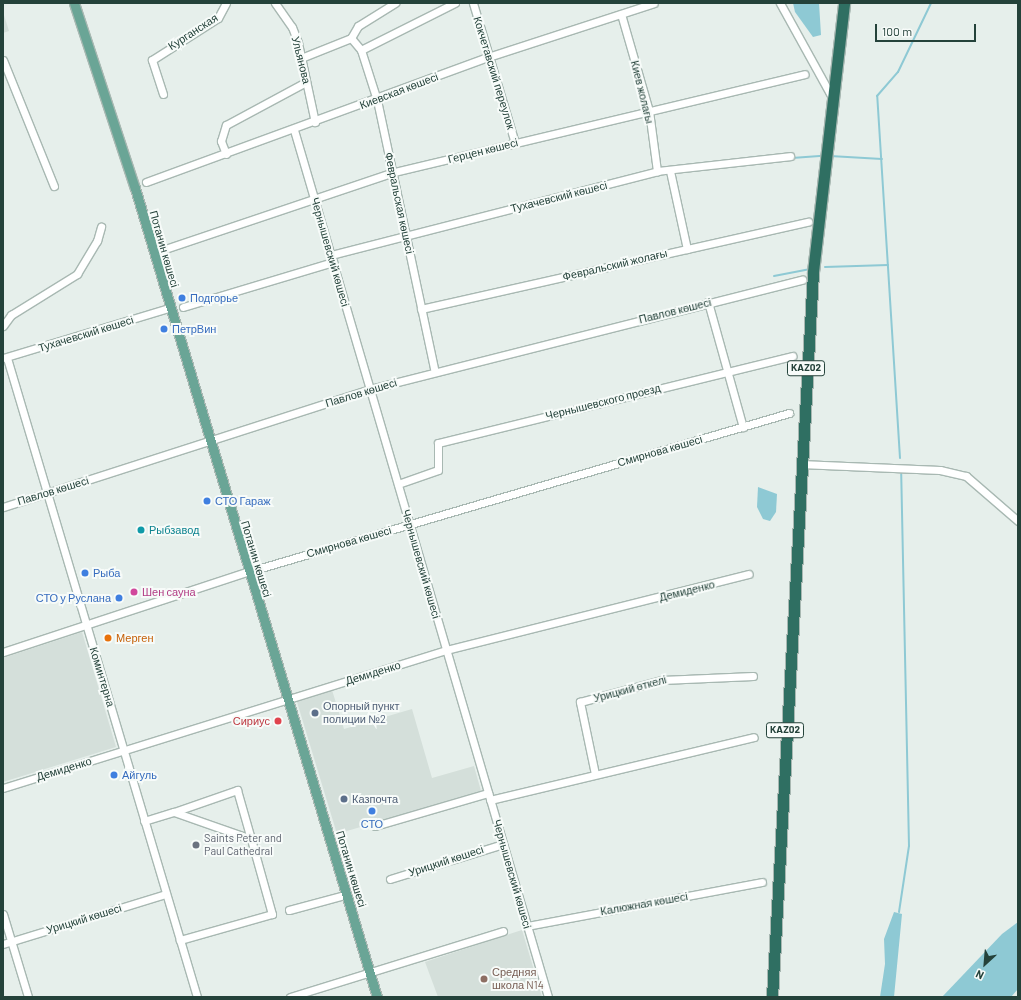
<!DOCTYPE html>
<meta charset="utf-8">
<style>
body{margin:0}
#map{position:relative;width:1021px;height:1000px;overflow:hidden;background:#e6efeb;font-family:Barlow,sans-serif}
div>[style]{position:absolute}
.built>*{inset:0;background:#d4dfda}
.water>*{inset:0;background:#8ec9d4}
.stream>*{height:2px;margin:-1px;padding:0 1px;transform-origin:1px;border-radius:1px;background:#8ec9d4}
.roads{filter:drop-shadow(1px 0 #a8b8b2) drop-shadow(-1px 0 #a8b8b2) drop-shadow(0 1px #a8b8b2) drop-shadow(0 -1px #a8b8b2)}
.minor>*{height:7px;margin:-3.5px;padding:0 3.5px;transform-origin:3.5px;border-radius:3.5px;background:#fff}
.major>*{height:9px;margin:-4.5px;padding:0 4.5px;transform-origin:4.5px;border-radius:4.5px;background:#6aa596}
.highway>*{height:11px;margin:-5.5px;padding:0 5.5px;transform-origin:5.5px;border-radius:5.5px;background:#2f6f62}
.dots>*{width:11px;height:11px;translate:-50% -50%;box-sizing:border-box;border:2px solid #f7fbf9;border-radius:50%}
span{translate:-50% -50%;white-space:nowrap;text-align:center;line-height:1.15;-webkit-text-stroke:4px #f7fbf9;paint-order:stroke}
.shield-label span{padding:1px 3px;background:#f7fbf9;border:1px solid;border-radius:3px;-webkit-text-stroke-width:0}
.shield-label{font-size:10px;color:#24423a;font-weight:700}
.street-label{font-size:11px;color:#24423a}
.shop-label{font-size:11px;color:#366cbe}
.left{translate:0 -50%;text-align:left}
.right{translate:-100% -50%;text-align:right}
.culture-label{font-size:11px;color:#0d838f}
.hotel-label{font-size:11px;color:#b23c85}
.food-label{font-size:11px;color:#c56008}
.service-label{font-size:11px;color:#4e5e75}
.health-label{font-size:11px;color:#be3a42}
.worship-label{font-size:11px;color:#5b616d}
.education-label{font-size:11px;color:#785e54}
.frame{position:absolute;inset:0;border:4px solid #24423a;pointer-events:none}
.north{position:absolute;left:965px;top:944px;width:40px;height:40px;-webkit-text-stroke:3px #f7fbf9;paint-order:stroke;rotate:206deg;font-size:11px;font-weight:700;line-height:16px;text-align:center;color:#24423a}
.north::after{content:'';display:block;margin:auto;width:14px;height:18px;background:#24423a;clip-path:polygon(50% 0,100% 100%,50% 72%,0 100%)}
.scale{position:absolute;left:875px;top:24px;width:101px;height:18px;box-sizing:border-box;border:2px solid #24423a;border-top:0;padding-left:5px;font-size:12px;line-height:14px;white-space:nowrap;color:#24423a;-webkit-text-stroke:3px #f7fbf9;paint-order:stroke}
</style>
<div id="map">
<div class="built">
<div style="clip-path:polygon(3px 12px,9px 31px,3px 33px)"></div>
<div style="clip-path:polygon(82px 632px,116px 747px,3px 782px,3px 658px)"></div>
<div style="clip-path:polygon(332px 690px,344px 729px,412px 709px,432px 778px,474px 766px,481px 791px,337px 834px,297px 702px)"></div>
<div style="clip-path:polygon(522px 930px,542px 997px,438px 997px,425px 962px)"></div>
</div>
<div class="water">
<div style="clip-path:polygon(793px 3px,819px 3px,821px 35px,813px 37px,795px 12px)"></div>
<div style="clip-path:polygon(758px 487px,777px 494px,776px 512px,770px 521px,763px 519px,757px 507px)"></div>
<div style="clip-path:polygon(894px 912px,902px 914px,894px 997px,880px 997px,885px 964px,884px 939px)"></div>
<div style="clip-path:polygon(1018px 922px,1018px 989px,1011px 997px,942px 997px,1002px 934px)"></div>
</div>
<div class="stream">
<div style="left:830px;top:156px;width:52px;rotate:3.3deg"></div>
<div style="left:792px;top:158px;width:31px;rotate:-4deg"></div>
<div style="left:825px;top:267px;width:63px;rotate:-1.8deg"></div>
<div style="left:774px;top:276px;width:37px;rotate:-11deg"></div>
<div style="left:900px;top:458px;width:363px;rotate:-93.6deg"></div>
<div style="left:877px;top:96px;width:32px;rotate:-49deg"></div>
<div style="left:898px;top:72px;width:76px;rotate:-64.4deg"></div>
<div style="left:899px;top:912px;width:67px;rotate:-81.4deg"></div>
<div style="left:909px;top:846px;width:372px;rotate:-91.2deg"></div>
</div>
<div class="roads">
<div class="minor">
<div style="left:275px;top:3px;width:29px;rotate:55deg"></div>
<div style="left:292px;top:27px;width:17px;rotate:69deg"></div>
<div style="left:298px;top:43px;width:81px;rotate:77.9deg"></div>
<div style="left:473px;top:3px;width:146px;rotate:73.3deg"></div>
<div style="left:780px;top:3px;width:110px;rotate:61.1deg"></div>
<div style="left:621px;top:14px;width:101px;rotate:73.9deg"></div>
<div style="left:649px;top:111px;width:61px;rotate:82.4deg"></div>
<div style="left:351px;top:38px;width:16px;rotate:50deg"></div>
<div style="left:361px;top:50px;width:52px;rotate:72.3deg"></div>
<div style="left:377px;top:100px;width:278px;rotate:78deg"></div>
<div style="left:361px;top:50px;width:105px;rotate:-26.6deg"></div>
<div style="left:301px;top:58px;width:54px;rotate:-21.8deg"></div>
<div style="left:351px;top:38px;width:14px;rotate:-60deg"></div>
<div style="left:358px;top:26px;width:44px;rotate:-31.9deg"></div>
<div style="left:3px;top:60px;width:136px;rotate:68deg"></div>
<div style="left:163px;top:94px;width:36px;rotate:-108deg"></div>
<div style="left:152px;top:60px;width:78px;rotate:-32.5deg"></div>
<div style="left:218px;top:18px;width:17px;rotate:-62deg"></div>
<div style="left:294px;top:130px;width:903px;rotate:73.67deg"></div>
<div style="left:226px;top:154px;width:14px;rotate:-111deg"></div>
<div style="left:221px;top:141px;width:17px;rotate:-73deg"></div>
<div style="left:226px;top:125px;width:91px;rotate:-28.3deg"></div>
<div style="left:670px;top:171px;width:80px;rotate:77.7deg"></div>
<div style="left:146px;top:182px;width:367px;rotate:-20.1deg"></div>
<div style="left:491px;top:56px;width:171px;rotate:-18deg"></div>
<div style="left:168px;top:248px;width:238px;rotate:-18.6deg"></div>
<div style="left:394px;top:172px;width:422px;rotate:-13.4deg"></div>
<div style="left:331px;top:255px;width:337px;rotate:-14.4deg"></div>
<div style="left:657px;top:171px;width:134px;rotate:-6.4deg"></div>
<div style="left:708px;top:302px;width:130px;rotate:74.4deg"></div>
<div style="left:183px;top:307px;width:157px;rotate:-16.7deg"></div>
<div style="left:421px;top:309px;width:397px;rotate:-12.7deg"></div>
<div style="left:3px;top:326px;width:14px;rotate:-54deg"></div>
<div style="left:11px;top:315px;width:78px;rotate:-31.8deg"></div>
<div style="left:77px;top:274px;width:39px;rotate:-59deg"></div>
<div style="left:97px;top:241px;width:15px;rotate:-74deg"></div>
<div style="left:3px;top:358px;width:173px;rotate:-16.8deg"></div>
<div style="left:7px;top:358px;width:667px;rotate:73.44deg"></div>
<div style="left:800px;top:464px;width:140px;rotate:2.5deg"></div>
<div style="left:940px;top:470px;width:27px;rotate:13deg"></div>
<div style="left:966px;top:476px;width:69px;rotate:40.9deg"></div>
<div style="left:398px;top:484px;width:42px;rotate:-19.3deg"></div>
<div style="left:438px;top:470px;width:27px;rotate:-90deg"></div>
<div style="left:438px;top:443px;width:365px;rotate:-13.8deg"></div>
<div style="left:3px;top:507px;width:386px;rotate:-17.8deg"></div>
<div style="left:370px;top:389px;width:446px;rotate:-14.2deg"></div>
<div style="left:3px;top:652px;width:257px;rotate:-18.2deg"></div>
<div style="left:247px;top:572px;width:565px;rotate:-16.35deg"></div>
<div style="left:595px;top:774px;width:74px;rotate:-101.8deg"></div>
<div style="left:580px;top:702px;width:85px;rotate:-15deg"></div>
<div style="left:662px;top:680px;width:91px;rotate:-2.5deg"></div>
<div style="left:3px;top:788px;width:464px;rotate:-17.3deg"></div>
<div style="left:446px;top:650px;width:312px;rotate:-14.1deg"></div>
<div style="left:490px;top:800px;width:271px;rotate:-13.4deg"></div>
<div style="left:174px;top:812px;width:67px;rotate:-19.2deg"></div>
<div style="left:237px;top:790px;width:51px;rotate:74.1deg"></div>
<div style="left:144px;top:821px;width:31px;rotate:-17deg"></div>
<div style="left:174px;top:812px;width:82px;rotate:19.3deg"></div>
<div style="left:251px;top:839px;width:78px;rotate:74.4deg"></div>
<div style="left:272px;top:914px;width:96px;rotate:164.2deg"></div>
<div style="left:375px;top:826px;width:118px;rotate:-16.3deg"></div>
<div style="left:390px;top:879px;width:118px;rotate:-17.2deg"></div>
<div style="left:289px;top:910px;width:58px;rotate:-15deg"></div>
<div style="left:3px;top:914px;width:87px;rotate:73.2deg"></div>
<div style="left:527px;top:926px;width:239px;rotate:-10.6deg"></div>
<div style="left:3px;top:944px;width:170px;rotate:-17.1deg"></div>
<div style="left:290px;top:997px;width:223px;rotate:-17.2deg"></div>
</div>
<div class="major">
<div style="left:74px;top:3px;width:195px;rotate:71.8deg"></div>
<div style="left:135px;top:188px;width:844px;rotate:73.35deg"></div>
</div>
<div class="highway">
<div style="left:772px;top:997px;width:726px;rotate:-86.76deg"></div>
<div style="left:813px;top:272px;width:271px;rotate:-83.4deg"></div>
</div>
</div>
<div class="dots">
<div style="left:182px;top:298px;background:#3f7fe0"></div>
<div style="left:164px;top:329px;background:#3f7fe0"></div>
<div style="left:207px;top:501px;background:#3f7fe0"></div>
<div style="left:141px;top:530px;background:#0f9aa8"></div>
<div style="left:85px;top:573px;background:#3f7fe0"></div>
<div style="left:134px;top:592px;background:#d1479c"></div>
<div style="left:119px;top:598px;background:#3f7fe0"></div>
<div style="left:108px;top:638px;background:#e8710a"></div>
<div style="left:315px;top:713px;background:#5c6f8a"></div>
<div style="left:278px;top:721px;background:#e0444e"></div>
<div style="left:114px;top:775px;background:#3f7fe0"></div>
<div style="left:344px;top:799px;background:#5c6f8a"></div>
<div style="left:372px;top:811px;background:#3f7fe0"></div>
<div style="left:196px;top:845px;background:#6b7280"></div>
<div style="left:484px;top:979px;background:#8d6e63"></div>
</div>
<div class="shield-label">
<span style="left:806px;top:368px">KAZ02</span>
<span style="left:785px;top:730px">KAZ02</span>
</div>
<div class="street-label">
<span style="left:193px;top:32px;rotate:-33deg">Курганская</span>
<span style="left:301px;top:60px;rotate:76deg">Ульянова</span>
<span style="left:494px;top:73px;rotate:73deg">Кокчетавский переулок</span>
<span style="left:399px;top:91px;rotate:-21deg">Киевская көшесі</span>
<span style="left:642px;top:92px;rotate:76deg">Киев жолағы</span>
<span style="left:483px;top:151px;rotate:-14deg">Герцен көшесі</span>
<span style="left:559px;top:197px;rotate:-14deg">Тухачевский көшесі</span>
<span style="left:399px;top:203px;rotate:78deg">Февральская көшесі</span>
<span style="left:164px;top:249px;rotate:74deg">Потанин көшесі</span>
<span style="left:330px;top:252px;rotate:74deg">Чернышевский көшесі</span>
<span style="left:615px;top:265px;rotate:-13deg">Февральский жолағы</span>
<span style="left:675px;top:311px;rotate:-14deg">Павлов көшесі</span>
<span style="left:86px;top:334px;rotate:-17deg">Тухачевский көшесі</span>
<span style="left:361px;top:393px;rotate:-17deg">Павлов көшесі</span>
<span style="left:603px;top:402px;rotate:-14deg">Чернышевского проезд</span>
<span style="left:660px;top:451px;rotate:-16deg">Смирнова көшесі</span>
<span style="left:53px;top:491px;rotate:-17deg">Павлов көшесі</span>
<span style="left:349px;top:542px;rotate:-16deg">Смирнова көшесі</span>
<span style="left:256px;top:559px;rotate:73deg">Потанин көшесі</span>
<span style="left:421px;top:564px;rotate:74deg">Чернышевский көшесі</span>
<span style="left:687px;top:591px;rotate:-14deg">Демиденко</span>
<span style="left:373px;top:673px;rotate:-17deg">Демиденко</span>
<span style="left:102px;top:677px;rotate:73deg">Коминтерна</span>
<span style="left:630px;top:689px;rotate:-15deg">Урицкий өткелі</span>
<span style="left:64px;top:769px;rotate:-17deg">Демиденко</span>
<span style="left:446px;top:861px;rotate:-18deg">Урицкий көшесі</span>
<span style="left:351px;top:869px;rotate:73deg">Потанин көшесі</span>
<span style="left:512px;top:874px;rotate:74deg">Чернышевский көшесі</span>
<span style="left:644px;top:904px;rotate:-10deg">Калюжная көшесі</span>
<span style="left:84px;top:919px;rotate:-17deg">Урицкий көшесі</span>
</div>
<div class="shop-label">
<span class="left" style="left:190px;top:298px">Подгорье</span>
<span class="left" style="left:172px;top:329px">ПетрВин</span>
<span class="left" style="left:215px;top:501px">СТО Гараж</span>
<span class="left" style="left:93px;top:573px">Рыба</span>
<span class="right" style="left:111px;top:598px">СТО у Руслана</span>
<span class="left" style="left:122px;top:775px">Айгуль</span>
<span style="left:372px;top:824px">СТО</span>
</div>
<div class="culture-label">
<span class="left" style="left:149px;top:530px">Рыбзавод</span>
</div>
<div class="hotel-label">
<span class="left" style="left:142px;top:592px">Шен сауна</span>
</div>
<div class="food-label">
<span class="left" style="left:116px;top:638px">Мерген</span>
</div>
<div class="service-label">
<span class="left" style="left:323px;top:713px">Опорный пункт<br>полиции №2</span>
<span class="left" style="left:352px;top:799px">Казпочта</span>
</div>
<div class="health-label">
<span class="right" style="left:270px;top:721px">Сириус</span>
</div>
<div class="worship-label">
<span class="left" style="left:204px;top:845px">Saints Peter and<br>Paul Cathedral</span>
</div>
<div class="education-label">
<span class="left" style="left:492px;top:979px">Средняя<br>школа N14</span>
</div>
<div class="frame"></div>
<div class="north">N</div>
<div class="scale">100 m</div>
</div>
